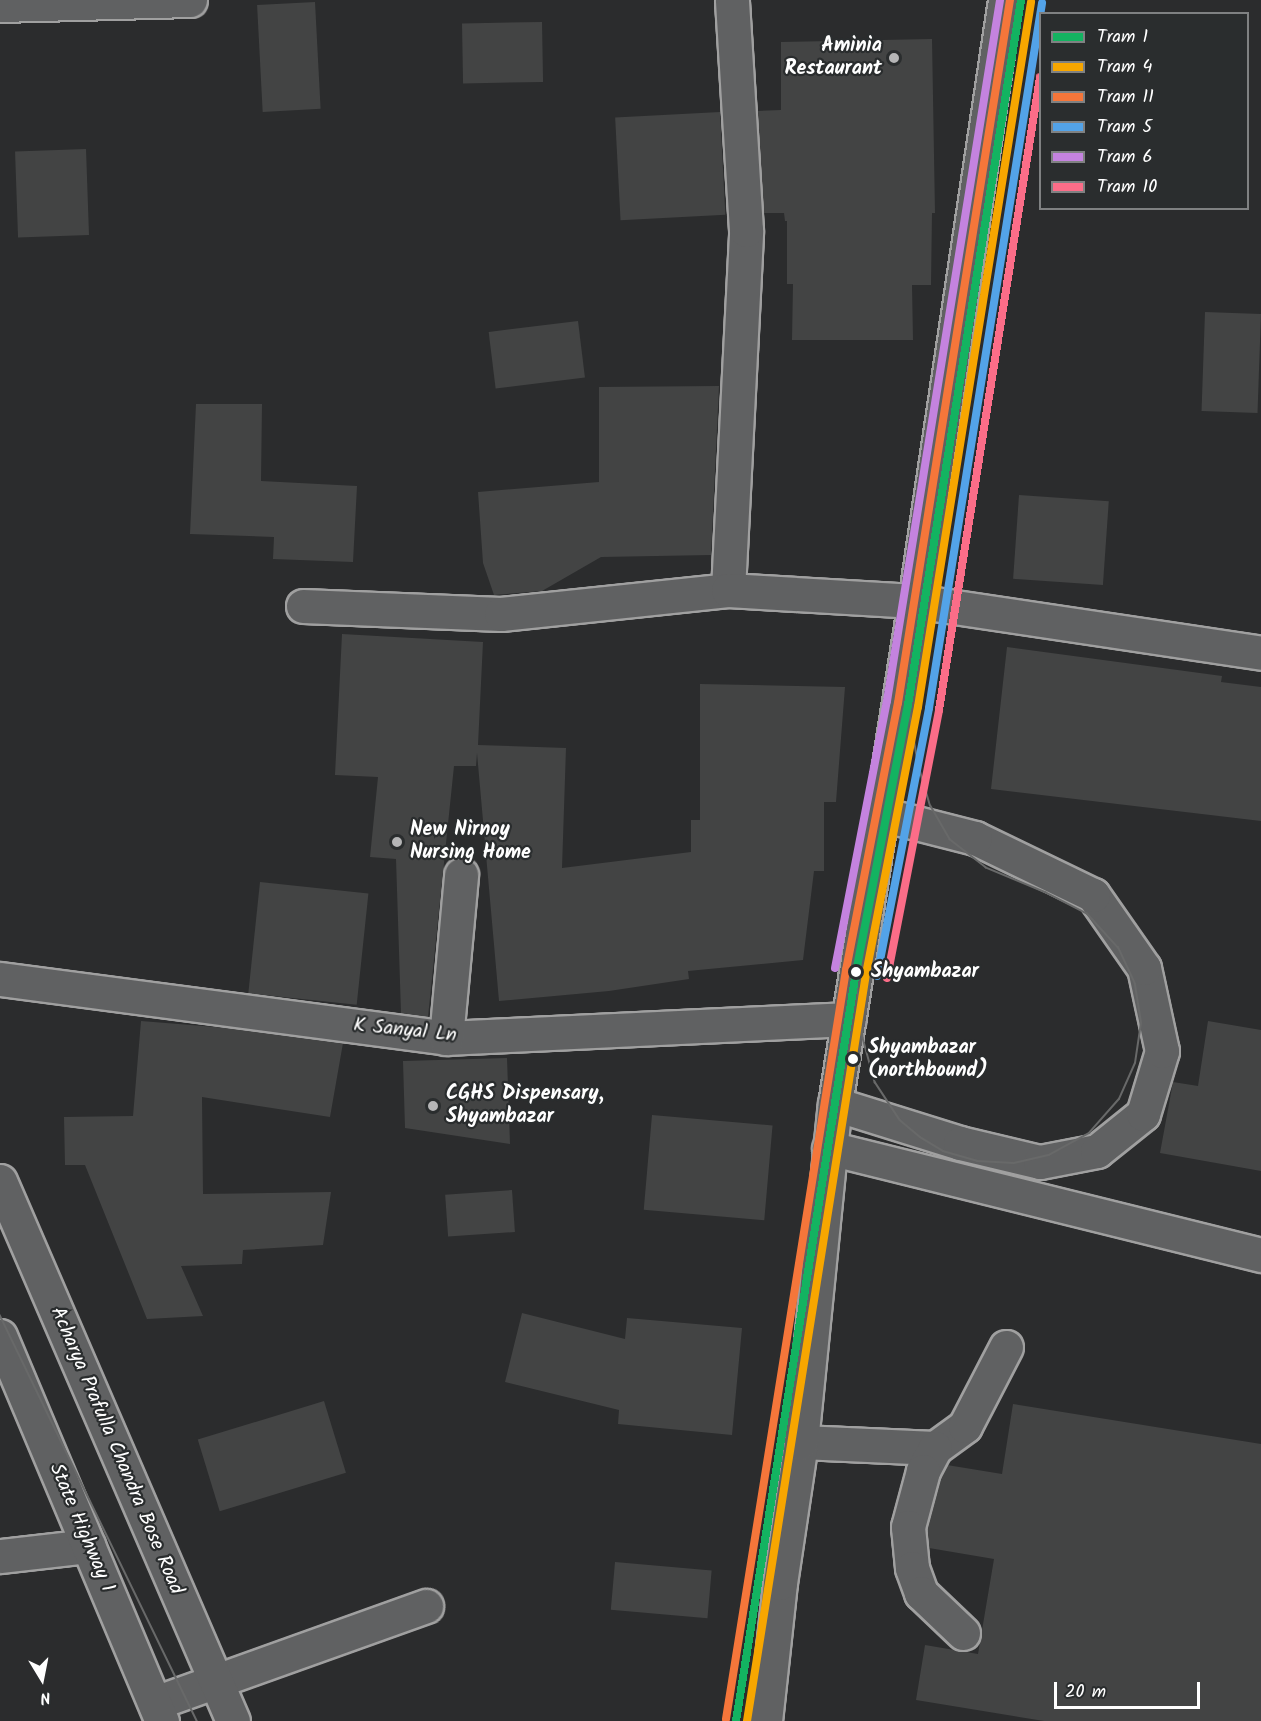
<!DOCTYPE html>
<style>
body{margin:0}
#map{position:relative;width:1261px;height:1721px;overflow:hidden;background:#2b2c2d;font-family:Kalam,sans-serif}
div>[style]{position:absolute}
.building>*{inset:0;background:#434444;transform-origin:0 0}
.roads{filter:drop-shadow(2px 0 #a0a0a0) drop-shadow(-2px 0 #a0a0a0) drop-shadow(0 2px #a0a0a0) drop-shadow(0 -2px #a0a0a0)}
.minor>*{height:33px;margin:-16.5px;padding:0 16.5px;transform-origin:16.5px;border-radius:16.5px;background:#606162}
.major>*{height:33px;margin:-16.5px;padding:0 16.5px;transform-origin:16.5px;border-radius:16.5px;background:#606162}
.tram>*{height:1.5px;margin:-0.75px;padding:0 0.75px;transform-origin:0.75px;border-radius:0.75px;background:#686969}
.tram-1>*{height:8px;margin:-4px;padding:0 4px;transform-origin:4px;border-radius:4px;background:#13b361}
.tram-2>*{height:8px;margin:-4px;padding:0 4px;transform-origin:4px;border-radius:4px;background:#f7a600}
.tram-3>*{height:8px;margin:-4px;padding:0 4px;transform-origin:4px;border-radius:4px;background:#f5763a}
.tram-4>*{height:8px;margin:-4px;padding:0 4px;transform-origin:4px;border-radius:4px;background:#53a3e8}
.tram-5>*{height:8px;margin:-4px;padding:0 4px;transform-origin:4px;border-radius:4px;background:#c483df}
.tram-6>*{height:8px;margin:-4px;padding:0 4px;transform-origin:4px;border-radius:4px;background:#fb6d88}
.dots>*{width:16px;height:16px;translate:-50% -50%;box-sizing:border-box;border:3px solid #2a2d2e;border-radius:50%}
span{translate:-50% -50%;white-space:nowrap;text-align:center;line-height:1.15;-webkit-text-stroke:4.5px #2a2d2e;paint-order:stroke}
.poi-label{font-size:20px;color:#fff;font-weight:700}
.right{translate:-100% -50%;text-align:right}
.left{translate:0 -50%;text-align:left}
.stop-label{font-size:20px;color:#fff;font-weight:700}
.street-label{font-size:20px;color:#fff}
.legend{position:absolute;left:1039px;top:12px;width:210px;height:198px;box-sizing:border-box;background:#2a2d2e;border:2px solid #7f8182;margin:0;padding:8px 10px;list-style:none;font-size:18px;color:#fff}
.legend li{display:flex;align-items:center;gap:12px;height:30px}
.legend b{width:30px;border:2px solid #7f8182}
.north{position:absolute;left:12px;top:1649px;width:60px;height:60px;-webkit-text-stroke:4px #2a2d2e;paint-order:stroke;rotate:170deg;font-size:16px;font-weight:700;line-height:24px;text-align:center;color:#fff}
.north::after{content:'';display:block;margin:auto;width:21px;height:27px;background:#fff;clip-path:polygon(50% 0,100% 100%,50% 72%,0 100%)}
.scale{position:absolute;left:1054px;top:1682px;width:146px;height:27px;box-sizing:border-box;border:3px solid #fff;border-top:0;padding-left:8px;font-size:18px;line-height:21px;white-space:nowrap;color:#fff;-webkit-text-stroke:4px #2a2d2e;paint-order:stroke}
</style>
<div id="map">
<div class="building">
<div style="left:315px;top:2px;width:107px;height:58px;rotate:87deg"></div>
<div style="left:542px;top:22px;width:60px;height:80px;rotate:89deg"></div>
<div style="clip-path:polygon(932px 39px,935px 213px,932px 213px,931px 285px,912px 285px,913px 340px,792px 340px,793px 284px,787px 284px,787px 221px,785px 221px,784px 213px,764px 213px,758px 111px,781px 110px,781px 42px)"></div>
<div style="left:720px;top:112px;width:103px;height:105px;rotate:87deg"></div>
<div style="left:86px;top:149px;width:86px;height:71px;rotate:88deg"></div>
<div style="left:1205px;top:312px;width:56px;height:99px;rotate:2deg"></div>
<div style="left:578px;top:321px;width:57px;height:90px;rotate:83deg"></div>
<div style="clip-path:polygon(719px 386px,711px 555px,601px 557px,542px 591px,494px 595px,483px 563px,478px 492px,599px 482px,599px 387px)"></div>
<div style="clip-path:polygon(196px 404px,262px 404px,261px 481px,357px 486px,353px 562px,273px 559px,274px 537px,190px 534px)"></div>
<div style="left:1019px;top:495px;width:90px;height:84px;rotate:4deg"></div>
<div style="clip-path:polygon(342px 634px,483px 642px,478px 745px,566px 748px,562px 868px,691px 852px,691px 820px,700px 820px,700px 684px,845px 687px,836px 802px,824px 802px,824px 871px,814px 871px,803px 960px,688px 971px,689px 979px,609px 991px,499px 1001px,477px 753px,476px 766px,454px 766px,428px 1017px,401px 1013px,396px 859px,370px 857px,378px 777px,335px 775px)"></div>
<div style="clip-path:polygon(1007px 647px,1222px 676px,1221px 682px,1261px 687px,1261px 821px,991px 789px)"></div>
<div style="left:260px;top:882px;width:109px;height:112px;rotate:6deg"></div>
<div style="clip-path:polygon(141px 1021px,228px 1028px,343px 1043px,330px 1117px,202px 1097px,203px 1194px,331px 1192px,323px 1245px,243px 1250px,242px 1264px,181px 1266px,203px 1316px,147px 1319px,85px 1165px,65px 1165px,64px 1117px,133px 1116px)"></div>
<div style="clip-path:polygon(1208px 1021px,1261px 1030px,1261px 1171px,1160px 1153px,1173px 1082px,1198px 1086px)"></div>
<div style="clip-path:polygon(507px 1058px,510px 1144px,405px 1128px,403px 1061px)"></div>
<div style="left:652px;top:1115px;width:121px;height:95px;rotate:5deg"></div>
<div style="left:512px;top:1190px;width:42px;height:67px;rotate:86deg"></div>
<div style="clip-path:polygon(522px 1313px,625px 1339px,627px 1318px,742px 1328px,732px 1435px,618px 1424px,619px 1410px,505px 1382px)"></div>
<div style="left:324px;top:1401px;width:75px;height:132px;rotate:73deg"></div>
<div style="clip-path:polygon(1013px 1404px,1261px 1444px,1261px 1721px,1044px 1721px,916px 1700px,925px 1645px,978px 1654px,994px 1559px,929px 1548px,927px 1528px,941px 1478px,947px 1465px,1002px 1474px)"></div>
<div style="left:615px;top:1562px;width:97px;height:48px;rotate:5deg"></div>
</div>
<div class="roads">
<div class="minor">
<div style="left:0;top:5px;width:190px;rotate:-1.5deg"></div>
<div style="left:728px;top:590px;width:360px;rotate:-87.1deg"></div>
<div style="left:746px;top:230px;width:230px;rotate:-93.5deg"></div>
<div style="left:303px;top:606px;width:198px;rotate:2.3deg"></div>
<div style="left:501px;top:614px;width:228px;rotate:-6deg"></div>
<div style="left:728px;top:590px;width:187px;rotate:3.4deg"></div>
<div style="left:915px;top:601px;width:350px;rotate:8.5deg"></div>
<div style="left:0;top:979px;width:450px;rotate:7.5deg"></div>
<div style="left:446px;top:1038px;width:403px;rotate:-2.7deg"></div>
<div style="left:446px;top:1038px;width:164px;rotate:-84.7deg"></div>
<div style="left:835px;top:1104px;width:131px;rotate:17.3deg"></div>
<div style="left:960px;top:1143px;width:82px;rotate:13.4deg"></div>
<div style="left:1040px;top:1162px;width:58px;rotate:-10.9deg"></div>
<div style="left:1097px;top:1151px;width:59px;rotate:-38.8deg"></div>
<div style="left:1143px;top:1114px;width:66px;rotate:-73.2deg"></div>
<div style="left:1162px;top:1051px;width:85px;rotate:-102.2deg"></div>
<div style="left:1144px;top:968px;width:89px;rotate:-124.9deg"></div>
<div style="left:1093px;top:895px;width:131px;rotate:-154.2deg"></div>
<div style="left:975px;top:838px;width:97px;rotate:-165.7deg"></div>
<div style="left:829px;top:1148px;width:445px;rotate:13.9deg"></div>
<div style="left:801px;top:1442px;width:134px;rotate:2.6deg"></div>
<div style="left:935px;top:1448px;width:37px;rotate:-36deg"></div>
<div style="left:965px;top:1426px;width:89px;rotate:-62.6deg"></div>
<div style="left:935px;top:1448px;width:26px;rotate:118deg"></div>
<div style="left:923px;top:1471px;width:58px;rotate:105deg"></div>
<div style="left:908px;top:1527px;width:41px;rotate:84.4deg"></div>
<div style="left:912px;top:1568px;width:27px;rotate:70deg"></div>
<div style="left:921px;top:1593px;width:58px;rotate:43.6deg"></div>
<div style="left:0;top:1556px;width:89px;rotate:-6.5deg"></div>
<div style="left:155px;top:1703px;width:288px;rotate:-19.7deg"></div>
<div style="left:765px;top:1721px;width:139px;rotate:-83.8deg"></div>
<div style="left:780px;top:1583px;width:143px;rotate:-81.5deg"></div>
<div style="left:801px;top:1442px;width:340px;rotate:-84.3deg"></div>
<div style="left:835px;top:1104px;width:509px;rotate:-80.96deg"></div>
<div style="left:915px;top:601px;width:608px;rotate:-81.48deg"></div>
</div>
<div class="major">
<div style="left:0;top:1181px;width:588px;rotate:66.66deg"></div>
<div style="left:0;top:1336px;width:418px;rotate:67.2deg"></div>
</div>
</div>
<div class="tram">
<div style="left:856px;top:972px;width:66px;rotate:83.9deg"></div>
<div style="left:863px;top:1038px;width:46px;rotate:74.7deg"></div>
<div style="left:875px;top:1082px;width:45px;rotate:56.7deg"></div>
<div style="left:900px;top:1120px;width:26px;rotate:40deg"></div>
<div style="left:920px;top:1137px;width:27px;rotate:31deg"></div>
<div style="left:943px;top:1151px;width:35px;rotate:16deg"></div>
<div style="left:977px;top:1161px;width:37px;rotate:3deg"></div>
<div style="left:1014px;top:1163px;width:36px;rotate:-13deg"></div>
<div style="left:1049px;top:1155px;width:46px;rotate:-28.8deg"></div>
<div style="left:1089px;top:1133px;width:45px;rotate:-48.6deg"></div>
<div style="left:1119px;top:1099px;width:39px;rotate:-66deg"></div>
<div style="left:1135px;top:1063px;width:40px;rotate:-81.5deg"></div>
<div style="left:1141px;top:1023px;width:39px;rotate:-99deg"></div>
<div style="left:1135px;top:984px;width:40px;rotate:-115deg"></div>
<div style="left:1118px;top:948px;width:46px;rotate:-132.4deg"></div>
<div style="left:1087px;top:914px;width:46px;rotate:-152.9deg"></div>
<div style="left:1046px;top:893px;width:65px;rotate:-157.4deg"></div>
<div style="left:986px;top:868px;width:46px;rotate:-142.1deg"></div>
<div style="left:950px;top:840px;width:39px;rotate:-120deg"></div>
<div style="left:930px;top:806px;width:43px;rotate:-106.3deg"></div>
<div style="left:918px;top:765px;width:61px;rotate:-99.5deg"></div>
<div style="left:0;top:1315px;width:451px;rotate:64.1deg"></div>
</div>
<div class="tram-1">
<div style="left:736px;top:1721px;width:759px;rotate:-80.9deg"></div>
<div style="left:856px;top:972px;width:272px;rotate:-79deg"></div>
<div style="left:908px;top:705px;width:714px;rotate:-80.89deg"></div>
</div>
<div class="tram-2">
<div style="left:747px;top:1721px;width:756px;rotate:-80.95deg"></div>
<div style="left:866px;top:974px;width:272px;rotate:-79deg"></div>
<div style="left:918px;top:707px;width:714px;rotate:-80.89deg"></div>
</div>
<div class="tram-3">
<div style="left:726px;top:1719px;width:759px;rotate:-80.9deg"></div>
<div style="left:846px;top:970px;width:272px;rotate:-79deg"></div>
<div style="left:898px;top:703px;width:712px;rotate:-80.95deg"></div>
</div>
<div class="tram-4">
<div style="left:877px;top:976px;width:273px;rotate:-79deg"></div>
<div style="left:929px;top:708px;width:714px;rotate:-80.89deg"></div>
</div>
<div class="tram-5">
<div style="left:835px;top:968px;width:272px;rotate:-79deg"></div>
<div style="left:887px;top:701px;width:710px;rotate:-80.84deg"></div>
</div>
<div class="tram-6">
<div style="left:887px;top:978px;width:273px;rotate:-79deg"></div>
<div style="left:939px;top:710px;width:641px;rotate:-80.93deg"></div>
</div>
<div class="dots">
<div style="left:894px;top:58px;background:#b5b5b6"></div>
<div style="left:397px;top:842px;background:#b5b5b6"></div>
<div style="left:856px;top:972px;background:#fff"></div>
<div style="left:853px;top:1059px;background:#fff"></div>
<div style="left:433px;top:1106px;background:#b5b5b6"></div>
</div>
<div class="poi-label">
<span class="right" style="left:882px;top:58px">Aminia<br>Restaurant</span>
<span class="left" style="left:410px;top:842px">New Nirnoy<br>Nursing Home</span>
<span class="left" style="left:446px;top:1106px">CGHS Dispensary,<br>Shyambazar</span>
</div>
<div class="stop-label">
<span class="left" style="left:871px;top:972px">Shyambazar</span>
<span class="left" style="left:868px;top:1060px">Shyambazar<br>(northbound)</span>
</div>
<div class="street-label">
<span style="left:405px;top:1031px;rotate:6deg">K Sanyal Ln</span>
<span style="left:116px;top:1451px;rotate:67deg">Acharya Prafulla Chandra Bose Road</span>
<span style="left:81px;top:1528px;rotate:67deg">State Highway 1</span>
</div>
<ul class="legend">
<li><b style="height:8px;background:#13b361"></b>Tram 1</li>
<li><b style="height:8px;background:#f7a600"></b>Tram 4</li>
<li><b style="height:8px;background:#f5763a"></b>Tram 11</li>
<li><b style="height:8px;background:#53a3e8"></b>Tram 5</li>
<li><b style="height:8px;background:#c483df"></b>Tram 6</li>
<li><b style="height:8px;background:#fb6d88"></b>Tram 10</li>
</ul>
<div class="north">N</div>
<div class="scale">20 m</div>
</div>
